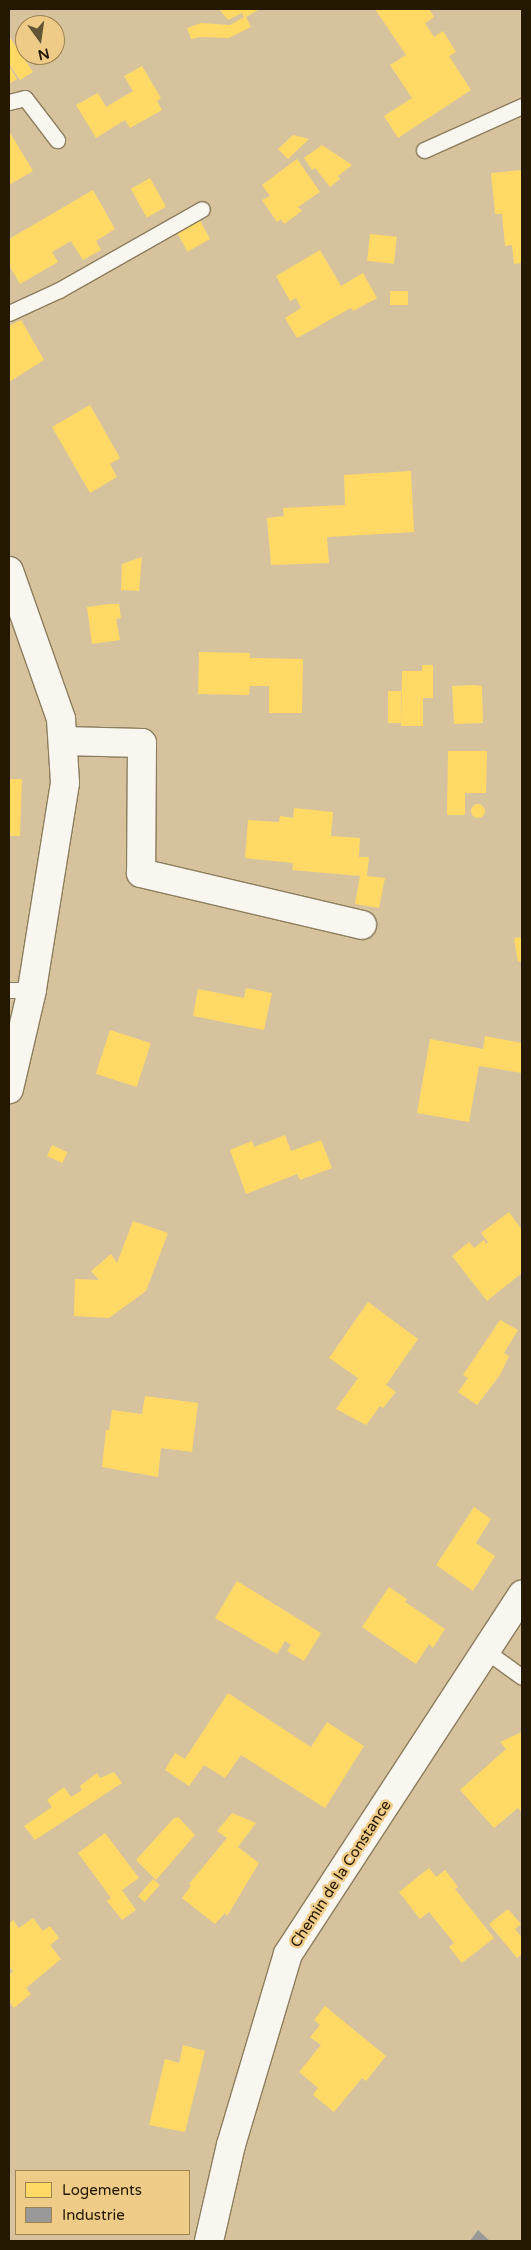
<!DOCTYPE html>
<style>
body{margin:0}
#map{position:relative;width:531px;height:2250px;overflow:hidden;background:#d6c39e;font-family:"Varela Round",sans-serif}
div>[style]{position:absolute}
.homes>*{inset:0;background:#ffd966;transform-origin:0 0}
.round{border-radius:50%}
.industry>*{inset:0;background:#999}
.roads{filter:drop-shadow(1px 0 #8c7d5d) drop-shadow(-1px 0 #8c7d5d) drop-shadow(0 1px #8c7d5d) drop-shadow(0 -1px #8c7d5d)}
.service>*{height:15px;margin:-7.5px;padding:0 7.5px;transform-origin:7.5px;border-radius:7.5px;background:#f9f6f0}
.minor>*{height:28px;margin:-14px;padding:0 14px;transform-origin:14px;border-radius:14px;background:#f9f6f0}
span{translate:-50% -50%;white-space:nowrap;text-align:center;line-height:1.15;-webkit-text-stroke:5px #eecb86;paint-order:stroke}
.street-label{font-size:15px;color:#241800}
.frame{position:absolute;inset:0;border:10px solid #241800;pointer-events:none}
.legend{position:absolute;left:15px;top:2170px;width:175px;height:65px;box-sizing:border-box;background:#eecb86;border:1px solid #9d8350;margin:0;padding:6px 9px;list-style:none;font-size:15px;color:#241800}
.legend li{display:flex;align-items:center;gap:10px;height:25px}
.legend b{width:25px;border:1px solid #9d8350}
.north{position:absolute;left:15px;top:15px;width:50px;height:50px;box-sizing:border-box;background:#eecb86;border:1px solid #9d8350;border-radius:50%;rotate:166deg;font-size:14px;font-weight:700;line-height:20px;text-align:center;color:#241800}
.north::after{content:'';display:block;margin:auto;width:18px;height:22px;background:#625437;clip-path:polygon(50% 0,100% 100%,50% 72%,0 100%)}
</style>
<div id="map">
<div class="homes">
<div style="clip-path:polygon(219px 9px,260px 9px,246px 17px,251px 27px,229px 38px,200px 37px,191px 39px,187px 28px,201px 23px,230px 25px,244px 17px,242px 13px,228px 20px)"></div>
<div style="clip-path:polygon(375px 9px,429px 9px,434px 17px,425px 23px,434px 37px,443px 31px,456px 52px,449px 56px,471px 90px,398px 138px,384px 116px,412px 98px,390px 65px,406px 55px)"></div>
<div style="clip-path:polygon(9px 36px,33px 72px,20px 80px,9px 64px)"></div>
<div style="clip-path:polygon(9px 66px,17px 79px,9px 84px)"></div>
<div style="clip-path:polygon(142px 66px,161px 98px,157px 101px,162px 110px,130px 128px,125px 120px,96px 138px,76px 105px,98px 93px,106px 107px,133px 91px,124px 76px)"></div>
<div style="clip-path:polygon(9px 131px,33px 171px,9px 185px)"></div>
<div style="clip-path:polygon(293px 135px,309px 139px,288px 159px,278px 149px)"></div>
<div style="clip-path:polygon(322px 145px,352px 165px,338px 176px,340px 179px,330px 187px,315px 168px,312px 170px,304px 158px)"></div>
<div style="clip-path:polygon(297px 159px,320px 192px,298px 207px,302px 211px,284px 224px,281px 219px,277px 222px,262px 200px,270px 196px,262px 185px)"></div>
<div style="clip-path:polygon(522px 170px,522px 263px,514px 264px,512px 245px,505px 246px,502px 214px,495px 214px,491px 173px)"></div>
<div style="left:150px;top:178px;width:33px;height:22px;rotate:61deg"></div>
<div style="clip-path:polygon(93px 190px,115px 229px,96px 241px,101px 250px,83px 260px,71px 241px,52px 252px,58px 262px,20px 284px,9px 265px,9px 239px)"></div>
<div style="left:199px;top:219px;width:23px;height:26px;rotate:61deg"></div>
<div style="left:370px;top:234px;width:27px;height:27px;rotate:6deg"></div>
<div style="clip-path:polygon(320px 250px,341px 286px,363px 273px,377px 298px,353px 311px,351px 308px,297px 338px,285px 318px,301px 308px,296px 298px,290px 301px,276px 276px)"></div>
<div style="left:408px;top:291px;width:14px;height:18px;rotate:90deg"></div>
<div style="clip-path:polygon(21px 320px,44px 360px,9px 382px,9px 326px)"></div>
<div style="clip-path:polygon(90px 405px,120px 458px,110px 464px,117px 477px,90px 493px,52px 427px)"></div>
<div style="clip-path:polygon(411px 471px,414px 532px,327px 537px,329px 563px,271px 565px,267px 518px,284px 516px,283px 508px,345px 505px,344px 475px)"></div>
<div style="clip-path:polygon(142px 557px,139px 591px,121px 590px,122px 564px)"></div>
<div style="clip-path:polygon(109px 604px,119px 604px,121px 618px,116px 619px,120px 640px,92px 644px,87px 607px)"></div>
<div style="clip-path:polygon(199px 652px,250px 653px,250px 658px,303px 659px,302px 713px,269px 713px,269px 686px,250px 686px,249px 695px,198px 694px)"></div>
<div style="clip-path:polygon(422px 665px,433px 665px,433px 698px,423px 698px,423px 726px,401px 726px,402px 671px,422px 671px)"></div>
<div style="clip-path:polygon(473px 685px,482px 686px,483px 723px,454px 724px,452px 686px)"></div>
<div style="left:388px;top:691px;width:13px;height:32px"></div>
<div style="clip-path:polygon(448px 751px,487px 751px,486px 793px,465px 793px,465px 815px,447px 815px)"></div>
<div style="clip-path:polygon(9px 779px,22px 779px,20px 836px,9px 836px)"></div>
<div class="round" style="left:471px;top:804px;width:14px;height:14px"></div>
<div style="clip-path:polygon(294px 808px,333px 812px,331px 836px,360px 838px,359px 857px,369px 857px,367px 876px,385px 878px,379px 908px,355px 904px,360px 876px,292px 870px,293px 863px,245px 858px,248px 820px,279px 822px,280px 816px,293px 818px)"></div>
<div style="clip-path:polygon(522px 937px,522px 961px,518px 962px,514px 938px)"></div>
<div style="clip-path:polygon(246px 988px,272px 993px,264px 1030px,193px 1016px,198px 989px,244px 998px)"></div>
<div style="left:110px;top:1030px;width:43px;height:46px;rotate:18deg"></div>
<div style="clip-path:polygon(485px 1036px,522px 1043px,522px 1073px,479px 1066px,469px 1122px,417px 1113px,430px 1039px,483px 1049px)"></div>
<div style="clip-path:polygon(285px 1135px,291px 1151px,321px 1140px,332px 1168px,300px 1180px,297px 1174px,246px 1194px,230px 1150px,252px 1141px,254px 1147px)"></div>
<div style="left:52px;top:1145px;width:17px;height:12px;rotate:25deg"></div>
<div style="clip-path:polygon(509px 1212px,522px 1230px,522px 1273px,487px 1301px,452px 1256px,469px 1242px,474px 1248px,484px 1240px,486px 1244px,488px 1242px,481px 1233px)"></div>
<div style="clip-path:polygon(133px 1221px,168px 1233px,146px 1291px,109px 1318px,74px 1316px,75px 1279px,99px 1280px,91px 1271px,111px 1254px,117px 1263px)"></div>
<div style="clip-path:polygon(368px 1302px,418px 1339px,386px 1385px,396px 1392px,383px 1408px,380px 1406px,366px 1425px,336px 1409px,358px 1378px,329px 1358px)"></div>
<div style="clip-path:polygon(500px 1320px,518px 1330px,504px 1353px,509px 1356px,500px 1375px,477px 1405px,458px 1392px,468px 1378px,463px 1375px)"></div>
<div style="clip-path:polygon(145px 1396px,198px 1403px,192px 1452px,161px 1448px,158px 1477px,102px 1467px,106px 1430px,109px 1430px,112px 1410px,142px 1414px)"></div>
<div style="clip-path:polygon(474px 1507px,491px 1519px,476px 1543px,495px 1556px,473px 1591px,436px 1565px)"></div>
<div style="clip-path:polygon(237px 1581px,321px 1633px,304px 1661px,287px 1651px,291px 1645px,285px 1641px,277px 1654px,215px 1618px)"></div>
<div style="clip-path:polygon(389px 1587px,407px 1599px,405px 1602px,445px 1629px,433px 1648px,429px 1644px,416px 1664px,362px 1627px)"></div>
<div style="clip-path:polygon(228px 1693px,311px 1747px,327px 1722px,364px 1746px,325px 1808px,241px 1755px,225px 1778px,204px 1765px,189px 1786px,165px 1770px,175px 1753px,185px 1759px)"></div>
<div style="clip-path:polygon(522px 1732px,522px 1813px,518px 1808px,494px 1828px,460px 1790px,506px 1749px,500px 1742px)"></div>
<div style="clip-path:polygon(114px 1772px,122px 1783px,35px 1840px,24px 1826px,52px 1807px,47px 1800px,64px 1787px,71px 1797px,82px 1790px,80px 1786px,97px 1773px,100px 1778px)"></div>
<div style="clip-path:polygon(232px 1813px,256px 1823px,238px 1847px,259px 1863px,227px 1916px,225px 1913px,215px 1924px,182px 1898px,191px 1886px,189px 1884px,227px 1838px,217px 1831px)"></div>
<div style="clip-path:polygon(178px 1817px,195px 1835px,156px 1880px,136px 1860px,173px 1819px)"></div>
<div style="clip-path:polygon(105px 1833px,139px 1878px,122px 1890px,136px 1910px,122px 1920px,107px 1901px,111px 1898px,78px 1853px)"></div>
<div style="clip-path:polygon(429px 1868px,436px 1877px,445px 1870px,458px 1887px,455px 1889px,494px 1938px,462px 1963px,449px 1947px,454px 1943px,429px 1912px,420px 1919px,399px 1892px)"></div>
<div style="left:153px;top:1879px;width:9px;height:23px;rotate:41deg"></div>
<div style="clip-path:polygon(508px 1909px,521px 1924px,515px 1929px,522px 1938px,522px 1954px,517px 1958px,489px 1924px)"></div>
<div style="clip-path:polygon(33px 1918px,43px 1931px,50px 1926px,59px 1938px,50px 1945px,61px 1959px,26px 1988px,31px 1994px,14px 2008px,9px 2001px,9px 1975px,13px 1971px,9px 1966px,9px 1924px,13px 1920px,19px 1928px)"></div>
<div style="clip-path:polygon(325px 2006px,386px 2056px,366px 2081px,362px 2078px,334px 2112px,313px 2095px,318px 2088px,299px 2072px,321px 2045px,310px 2037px,320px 2025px,314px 2020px)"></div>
<div style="clip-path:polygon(183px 2045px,205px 2051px,185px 2132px,149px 2125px,165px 2059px,179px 2063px)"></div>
</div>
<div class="industry">
<div style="clip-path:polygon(478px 2230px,490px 2241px,470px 2241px)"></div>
</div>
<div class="roads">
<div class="service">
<div style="left:9px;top:102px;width:16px;rotate:-14deg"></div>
<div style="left:25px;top:98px;width:53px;rotate:52.7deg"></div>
<div style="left:424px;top:150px;width:107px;rotate:-24.2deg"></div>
<div style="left:9px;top:313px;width:55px;rotate:-24.7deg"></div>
<div style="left:59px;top:290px;width:164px;rotate:-29.5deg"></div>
<div style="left:9px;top:990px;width:23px"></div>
<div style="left:486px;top:1651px;width:44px;rotate:35.8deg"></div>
</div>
<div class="minor">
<div style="left:9px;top:571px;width:157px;rotate:70.6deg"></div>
<div style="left:61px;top:719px;width:64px;rotate:86.4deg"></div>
<div style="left:65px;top:783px;width:210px;rotate:99.1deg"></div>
<div style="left:32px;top:990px;width:102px;rotate:103.1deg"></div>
<div style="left:63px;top:741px;width:79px;rotate:1.5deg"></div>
<div style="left:142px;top:743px;width:130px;rotate:90.4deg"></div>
<div style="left:141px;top:873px;width:227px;rotate:13.2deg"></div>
<div style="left:209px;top:2241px;width:98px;rotate:-77.1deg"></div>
<div style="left:231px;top:2145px;width:199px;rotate:-73.4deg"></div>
<div style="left:288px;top:1954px;width:429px;rotate:-56.9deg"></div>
</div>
</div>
<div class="street-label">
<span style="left:341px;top:1874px;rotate:-57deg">Chemin de la Constance</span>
</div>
<div class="frame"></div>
<ul class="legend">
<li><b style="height:14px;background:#ffd966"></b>Logements</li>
<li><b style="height:14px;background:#999"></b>Industrie</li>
</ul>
<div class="north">N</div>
</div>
